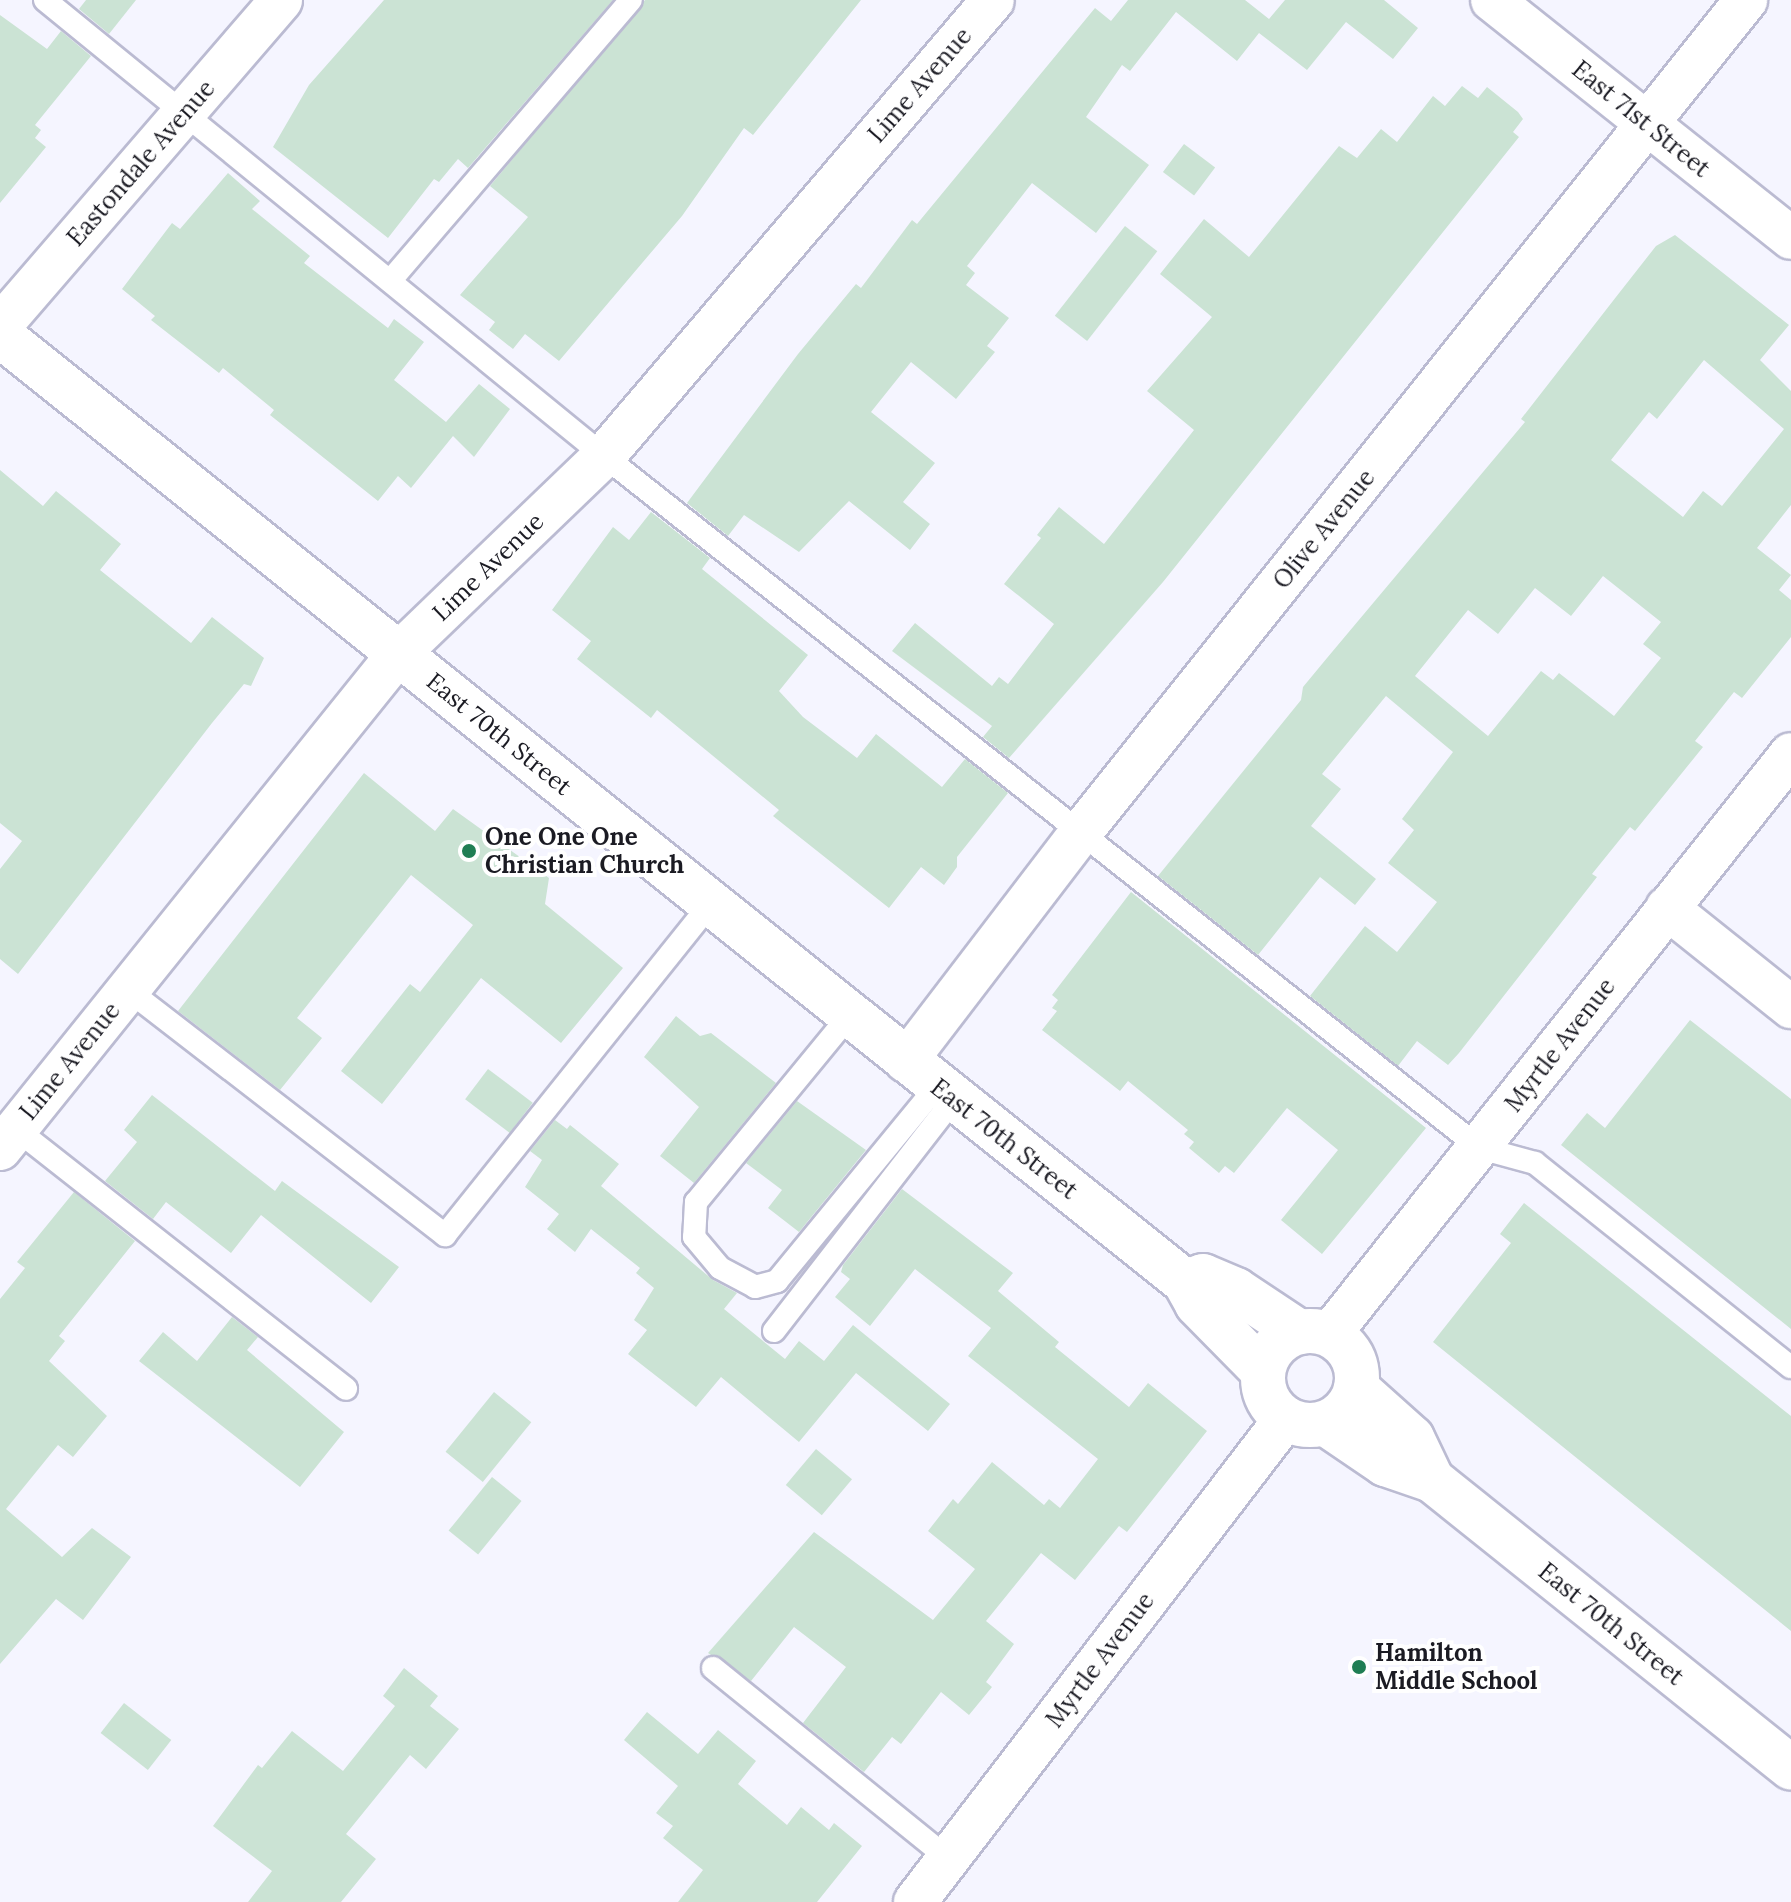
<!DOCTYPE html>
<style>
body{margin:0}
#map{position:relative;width:1791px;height:1902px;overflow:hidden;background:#f5f5ff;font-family:Lora,serif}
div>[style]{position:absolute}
.building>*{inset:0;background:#cbe3d4;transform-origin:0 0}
.roads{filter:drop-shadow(2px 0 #bbbbd2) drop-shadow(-2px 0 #bbbbd2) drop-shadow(0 2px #bbbbd2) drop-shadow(0 -2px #bbbbd2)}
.lane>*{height:22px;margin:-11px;padding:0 11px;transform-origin:11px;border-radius:11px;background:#fff}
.street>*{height:42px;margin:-21px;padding:0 21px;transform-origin:21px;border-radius:21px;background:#fff}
.secondary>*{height:44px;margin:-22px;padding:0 22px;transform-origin:22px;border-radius:22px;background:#fff}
.secondary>.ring{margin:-22px;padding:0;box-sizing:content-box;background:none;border:44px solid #fff;border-radius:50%}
.dots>*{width:22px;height:22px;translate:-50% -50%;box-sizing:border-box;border:4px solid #fff;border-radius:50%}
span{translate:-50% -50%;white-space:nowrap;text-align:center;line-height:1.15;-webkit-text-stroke:8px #fff;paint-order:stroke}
.street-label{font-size:24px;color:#1b1b23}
.poi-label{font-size:24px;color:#1b1b23;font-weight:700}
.left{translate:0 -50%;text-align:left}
</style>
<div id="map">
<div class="building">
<div style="clip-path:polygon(86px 0,136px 0,109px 34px,79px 9px)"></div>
<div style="clip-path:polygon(384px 0,613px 0,468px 168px,458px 159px,439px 182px,434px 179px,388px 238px,273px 147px,309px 85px)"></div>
<div style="clip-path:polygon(645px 0,861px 0,753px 135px,744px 128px,682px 216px,559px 361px,525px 334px,513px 349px,489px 330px,495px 322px,460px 295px,528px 217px,490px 186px)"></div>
<div style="clip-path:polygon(1128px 0,1245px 0,1269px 19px,1285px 0,1384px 0,1418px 28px,1393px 59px,1346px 22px,1307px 70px,1259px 33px,1237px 61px,1176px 12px,1130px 71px,1122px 65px,1086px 117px,1149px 165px,1096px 233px,1032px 183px,967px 266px,975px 273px,966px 285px,1009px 318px,987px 346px,995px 352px,956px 399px,911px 362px,871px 412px,935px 463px,903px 502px,930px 524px,910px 550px,849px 501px,799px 552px,744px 515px,728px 536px,687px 503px,798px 354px,856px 284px,861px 288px,912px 220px,917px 224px,1095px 8px,1111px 21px)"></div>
<div style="clip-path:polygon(0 15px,47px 49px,61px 31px,91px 56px,35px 125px,41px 130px,35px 138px,46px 147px,0 203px)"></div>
<div style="clip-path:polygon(1462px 86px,1478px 98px,1487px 87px,1518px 112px,1523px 119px,1513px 132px,1519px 137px,1163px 582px,1009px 758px,983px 737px,992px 726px,892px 651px,915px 623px,992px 686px,999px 677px,1008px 684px,1054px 624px,1004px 584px,1041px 538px,1037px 535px,1059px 507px,1104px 544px,1194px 430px,1147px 391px,1212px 317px,1160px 274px,1204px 219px,1249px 257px,1339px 146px,1357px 158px,1381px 129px,1397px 142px,1433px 96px,1445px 106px)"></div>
<div style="left:1184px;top:144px;width:39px;height:35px;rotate:37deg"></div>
<div style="clip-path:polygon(228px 173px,260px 201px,252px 209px,310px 256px,304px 263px,388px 328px,394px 319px,424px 342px,394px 380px,446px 422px,479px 384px,510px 409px,474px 457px,453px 436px,411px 488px,398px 476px,378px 501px,270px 415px,274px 410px,223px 368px,219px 373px,151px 320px,155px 316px,122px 289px,172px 223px,180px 229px)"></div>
<div style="left:1125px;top:226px;width:41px;height:114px;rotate:38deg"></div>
<div style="clip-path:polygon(evenodd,1675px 235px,1789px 325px,1760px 360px,1791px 391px,1791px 505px,1757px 548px,1791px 575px,1779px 590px,1791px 600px,1791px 637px,1742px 698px,1734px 692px,1695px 741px,1703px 747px,1635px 831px,1630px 827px,1592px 874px,1597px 877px,1459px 1053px,1448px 1065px,1417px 1041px,1398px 1066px,1310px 996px,1365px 926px,1397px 952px,1437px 902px,1388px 863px,1414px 830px,1402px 819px,1453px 752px,1386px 696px,1322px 774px,1341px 789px,1311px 826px,1376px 879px,1355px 905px,1320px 877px,1258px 955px,1158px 876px,1301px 700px,1303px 687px,1327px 658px,1525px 422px,1521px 419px,1616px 297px,1656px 246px,1675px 235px,1704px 360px,1784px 429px,1722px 506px,1703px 491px,1683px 517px,1611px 460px,1649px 412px,1657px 419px,1704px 360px,1675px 235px,1603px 576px,1661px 622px,1643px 644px,1661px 658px,1614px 716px,1559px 673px,1553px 680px,1541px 671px,1488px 736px,1415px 676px,1468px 610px,1498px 634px,1535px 588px,1571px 616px,1603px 576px)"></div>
<div style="clip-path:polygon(0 470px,43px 506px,56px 491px,121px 544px,100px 570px,191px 643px,212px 617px,264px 658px,251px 686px,244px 684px,212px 723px,18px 974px,0 959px,0 869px,22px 841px,0 823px)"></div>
<div style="clip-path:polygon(651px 512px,710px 558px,702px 569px,808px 655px,779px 691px,803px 717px,857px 758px,876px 734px,942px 787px,965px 759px,1008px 793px,957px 857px,957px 867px,944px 885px,921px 867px,889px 908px,773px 816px,779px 810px,657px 710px,651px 718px,577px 659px,591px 641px,552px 610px,613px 527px,629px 540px)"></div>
<div style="clip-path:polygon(364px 773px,435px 831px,453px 809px,549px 878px,545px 904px,623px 968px,561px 1043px,481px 978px,382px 1104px,341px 1071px,410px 984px,420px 992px,473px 925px,411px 875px,297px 1018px,322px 1038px,280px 1090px,178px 1011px)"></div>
<div style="clip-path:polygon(1131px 892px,1426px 1128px,1322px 1254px,1281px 1220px,1338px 1150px,1287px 1108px,1234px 1173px,1225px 1166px,1219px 1173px,1189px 1148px,1194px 1142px,1184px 1134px,1188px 1130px,1128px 1081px,1120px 1091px,1042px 1030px,1057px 1011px,1052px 1008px,1058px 1000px,1052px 995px)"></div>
<div style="clip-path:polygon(676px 1016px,700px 1036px,711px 1033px,776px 1083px,694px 1183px,660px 1156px,699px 1107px,644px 1057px)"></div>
<div style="clip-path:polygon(1690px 1020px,1791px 1099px,1791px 1329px,1561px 1145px,1587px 1113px,1605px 1128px)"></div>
<div style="left:488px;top:1069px;width:56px;height:38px;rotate:37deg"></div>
<div style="clip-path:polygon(152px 1095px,275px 1191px,282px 1181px,399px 1267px,371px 1303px,261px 1215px,231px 1253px,166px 1202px,153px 1219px,105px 1181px,137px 1142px,124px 1130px)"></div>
<div style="clip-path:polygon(797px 1101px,866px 1150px,799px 1232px,768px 1208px,782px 1190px,746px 1163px)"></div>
<div style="clip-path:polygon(555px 1120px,567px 1129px,570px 1125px,619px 1164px,601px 1186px,713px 1280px,737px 1293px,724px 1309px,785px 1359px,799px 1341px,824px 1361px,853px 1325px,950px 1404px,928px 1431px,856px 1373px,799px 1442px,721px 1377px,696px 1407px,628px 1354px,647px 1330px,634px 1320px,654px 1288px,636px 1273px,640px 1268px,591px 1229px,575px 1252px,547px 1229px,559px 1214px,525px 1187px,542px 1160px,530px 1151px)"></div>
<div style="clip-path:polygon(902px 1189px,1013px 1273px,998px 1291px,1059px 1342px,1055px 1347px,1129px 1407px,1148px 1383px,1207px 1431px,1127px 1532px,1119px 1526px,1075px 1580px,1041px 1553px,986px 1621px,1014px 1644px,986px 1682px,992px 1687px,969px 1715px,941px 1692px,901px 1744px,892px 1737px,864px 1772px,803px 1723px,846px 1667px,794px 1627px,751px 1681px,708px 1653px,814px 1532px,933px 1620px,975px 1569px,928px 1531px,953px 1499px,958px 1504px,992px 1462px,1044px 1505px,1049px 1499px,1060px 1508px,1098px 1459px,968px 1356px,991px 1328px,915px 1269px,870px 1326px,835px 1297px,850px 1279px,841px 1272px,843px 1265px)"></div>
<div style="clip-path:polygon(74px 1192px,135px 1241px,59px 1336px,65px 1341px,49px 1361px,107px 1416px,73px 1457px,58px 1445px,6px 1509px,62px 1557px,92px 1528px,131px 1557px,83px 1620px,56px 1599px,0 1664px,0 1299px,25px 1268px,17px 1262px)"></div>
<div style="clip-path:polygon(1524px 1203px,1791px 1416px,1791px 1631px,1433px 1342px,1511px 1243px,1500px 1234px)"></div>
<div style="clip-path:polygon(232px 1317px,258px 1337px,247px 1350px,344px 1432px,300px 1487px,139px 1361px,163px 1332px,197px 1361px)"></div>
<div style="left:494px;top:1392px;width:48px;height:77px;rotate:39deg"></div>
<div style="left:816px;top:1449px;width:47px;height:47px;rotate:40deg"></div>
<div style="left:492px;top:1477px;width:38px;height:69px;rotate:39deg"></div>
<div style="clip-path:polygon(404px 1668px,438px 1696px,430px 1706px,459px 1729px,426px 1769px,410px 1755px,346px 1834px,376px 1859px,341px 1902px,248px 1902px,272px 1871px,213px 1826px,258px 1765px,262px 1768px,292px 1731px,343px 1771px,395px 1706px,383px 1696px)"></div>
<div style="left:124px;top:1703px;width:60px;height:38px;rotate:38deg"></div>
<div style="clip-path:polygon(647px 1712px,698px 1754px,718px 1730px,756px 1761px,738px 1784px,787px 1825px,801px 1807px,829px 1830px,834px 1823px,862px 1846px,817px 1902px,678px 1902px,703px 1870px,663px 1838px,673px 1826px,656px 1813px,678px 1786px,624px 1740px)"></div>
</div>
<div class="roads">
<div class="lane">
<div style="left:45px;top:0;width:721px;rotate:39.21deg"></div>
<div style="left:604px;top:456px;width:1116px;rotate:38.31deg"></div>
<div style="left:1480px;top:1148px;width:57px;rotate:15.3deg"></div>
<div style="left:1535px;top:1163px;width:327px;rotate:38.6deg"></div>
<div style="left:390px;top:281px;width:370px;rotate:-49.4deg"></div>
<div style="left:128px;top:990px;width:401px;rotate:37.7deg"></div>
<div style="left:445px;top:1235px;width:424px;rotate:-51.3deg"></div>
<div style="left:849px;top:1016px;width:241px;rotate:129.4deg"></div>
<div style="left:696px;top:1202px;width:35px;rotate:93deg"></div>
<div style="left:694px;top:1237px;width:40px;rotate:50deg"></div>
<div style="left:720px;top:1268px;width:40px;rotate:28deg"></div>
<div style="left:755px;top:1287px;width:23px;rotate:-15deg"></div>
<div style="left:777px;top:1281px;width:252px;rotate:-50.6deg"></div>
<div style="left:16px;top:1129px;width:420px;rotate:38.2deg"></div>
<div style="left:774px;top:1331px;width:292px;rotate:-52.2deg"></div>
<div style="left:713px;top:1668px;width:304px;rotate:39deg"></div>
</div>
<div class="street">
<div style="left:1492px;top:0;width:382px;rotate:38.5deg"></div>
<div style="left:0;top:326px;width:430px;rotate:-49.2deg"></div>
<div style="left:1667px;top:908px;width:159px;rotate:38.6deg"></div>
<div style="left:906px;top:1061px;width:290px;rotate:-52.6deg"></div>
<div style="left:1082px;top:831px;width:1064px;rotate:-51.37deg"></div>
<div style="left:0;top:1149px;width:637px;rotate:-51.19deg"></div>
<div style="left:399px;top:653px;width:284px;rotate:-43.9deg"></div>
<div style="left:604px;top:456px;width:599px;rotate:-49.53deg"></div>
<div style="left:1329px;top:1335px;width:742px;rotate:-51.51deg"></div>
<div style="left:915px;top:1902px;width:610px;rotate:-52.53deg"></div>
</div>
<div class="secondary">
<div style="left:0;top:335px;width:1517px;rotate:38.63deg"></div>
<div style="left:1185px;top:1282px;width:25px;rotate:61deg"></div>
<div style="left:1197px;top:1304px;width:94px;rotate:45.4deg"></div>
<div style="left:1185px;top:1282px;width:19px;rotate:-18deg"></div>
<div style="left:1203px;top:1276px;width:36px;rotate:23deg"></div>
<div style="left:1236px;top:1290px;width:76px;rotate:33.7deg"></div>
<div class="ring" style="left:1263px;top:1331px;width:50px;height:50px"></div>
<div style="left:1356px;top:1388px;width:75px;rotate:41.8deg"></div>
<div style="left:1412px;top:1438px;width:47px;rotate:64.5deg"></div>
<div style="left:1325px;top:1423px;width:73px;rotate:34.3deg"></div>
<div style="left:1385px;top:1464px;width:50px;rotate:18.8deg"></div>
<div style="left:1432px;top:1480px;width:460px;rotate:38.7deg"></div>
</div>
</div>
<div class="dots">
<div style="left:469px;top:851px;background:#207e54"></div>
<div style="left:1359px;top:1667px;background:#207e54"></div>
</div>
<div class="street-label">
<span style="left:920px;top:85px;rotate:-49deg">Lime Avenue</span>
<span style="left:1641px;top:119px;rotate:39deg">East 71st Street</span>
<span style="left:141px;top:163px;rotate:-49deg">Eastondale Avenue</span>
<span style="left:1324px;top:529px;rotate:-51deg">Olive Avenue</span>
<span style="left:488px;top:567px;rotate:-44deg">Lime Avenue</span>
<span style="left:499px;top:734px;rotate:39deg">East 70th Street</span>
<span style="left:1560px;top:1045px;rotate:-52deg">Myrtle Avenue</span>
<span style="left:70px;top:1061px;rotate:-51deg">Lime Avenue</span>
<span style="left:1004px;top:1139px;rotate:38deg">East 70th Street</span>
<span style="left:1611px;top:1624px;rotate:39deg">East 70th Street</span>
<span style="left:1100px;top:1660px;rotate:-53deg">Myrtle Avenue</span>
</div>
<div class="poi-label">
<span class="left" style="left:485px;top:851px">One One One<br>Christian Church</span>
<span class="left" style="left:1375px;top:1667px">Hamilton<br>Middle School</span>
</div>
</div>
